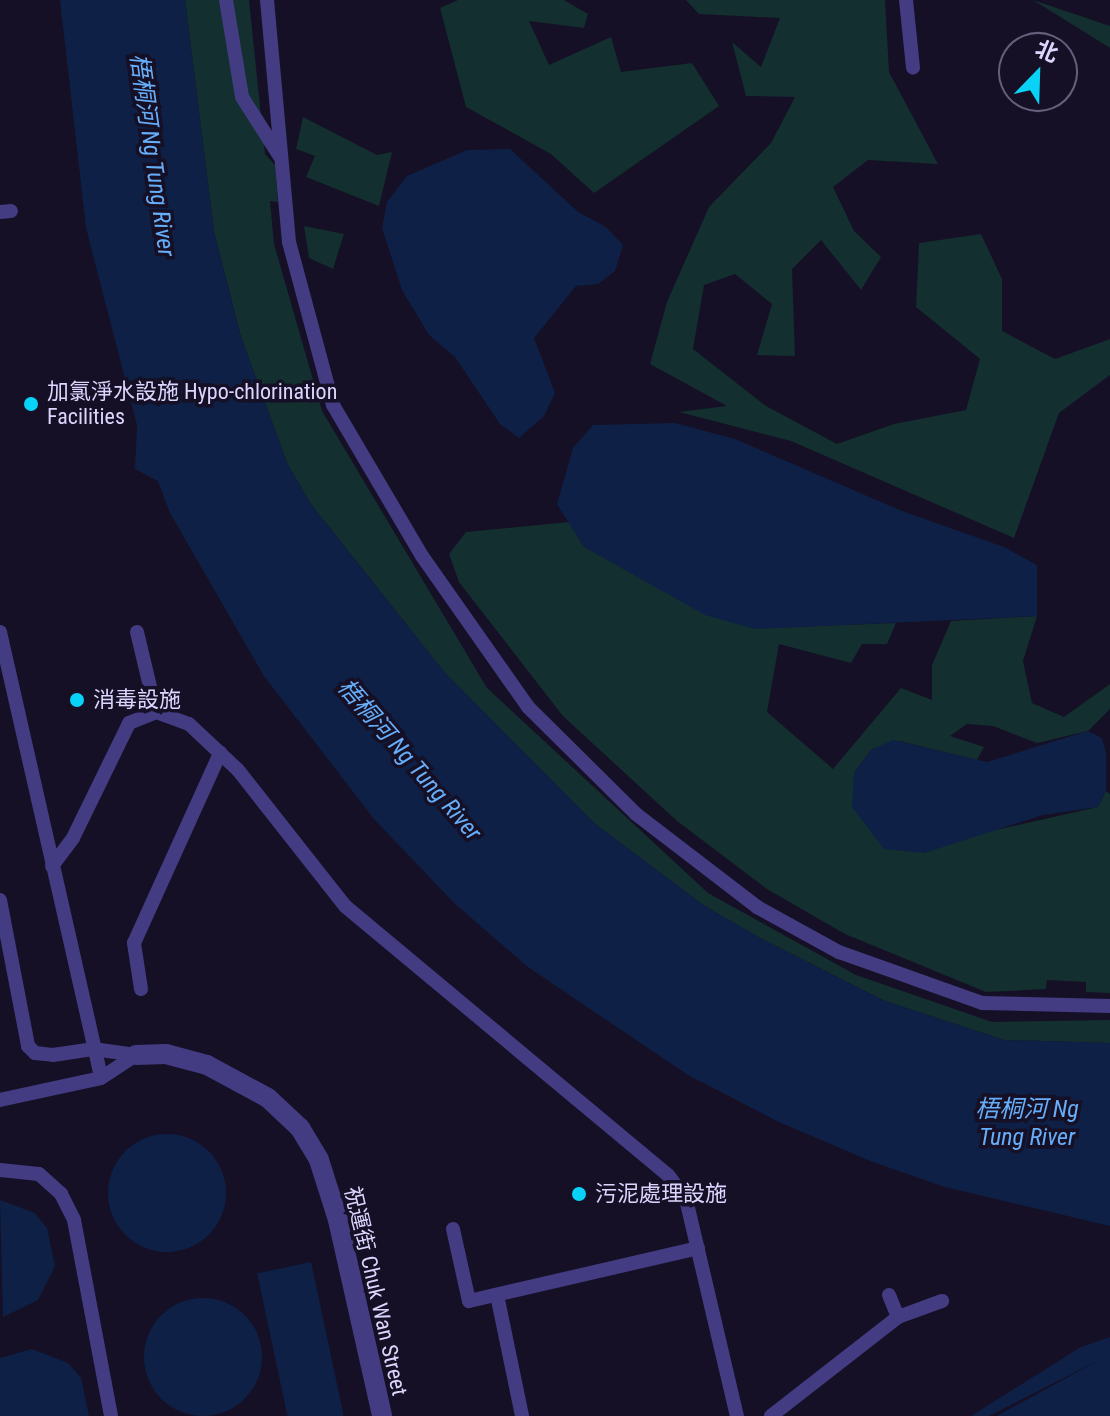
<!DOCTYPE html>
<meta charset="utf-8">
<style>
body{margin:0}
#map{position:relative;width:1110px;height:1416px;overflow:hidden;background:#151025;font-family:"Roboto Condensed","Noto Sans SC",sans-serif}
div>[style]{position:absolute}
.green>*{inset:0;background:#132f2f}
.water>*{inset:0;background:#0e2046;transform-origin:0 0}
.round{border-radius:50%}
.service>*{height:14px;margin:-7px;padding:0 7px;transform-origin:7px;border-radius:7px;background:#433c83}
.minor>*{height:20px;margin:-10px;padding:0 10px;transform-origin:10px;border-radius:10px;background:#433c83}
.dots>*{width:22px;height:22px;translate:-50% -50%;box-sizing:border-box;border:4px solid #151025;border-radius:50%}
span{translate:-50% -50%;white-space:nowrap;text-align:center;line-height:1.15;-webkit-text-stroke:7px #151025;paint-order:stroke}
.poi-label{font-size:22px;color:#dcd5fe}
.left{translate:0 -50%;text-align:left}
.street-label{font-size:22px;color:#dcd5fe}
.water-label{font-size:24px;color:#67aefa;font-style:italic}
.north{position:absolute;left:998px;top:32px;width:80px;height:80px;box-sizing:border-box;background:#151025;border:2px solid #655f7c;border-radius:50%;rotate:23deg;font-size:22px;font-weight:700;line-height:32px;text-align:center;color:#dcd5fe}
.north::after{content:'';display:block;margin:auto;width:28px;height:36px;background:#08d3f7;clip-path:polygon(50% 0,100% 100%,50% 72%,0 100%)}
</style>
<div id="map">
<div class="green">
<div style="clip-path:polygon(185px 0,249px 0,265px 154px,275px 165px,278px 202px,270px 201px,274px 244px,322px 411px,487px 688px,708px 893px,856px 975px,992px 1022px,1110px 1020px,1110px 1043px,1004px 1040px,885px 1001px,760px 938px,703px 905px,595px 824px,445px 673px,310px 503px,287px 463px,241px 337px,214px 232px)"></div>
<div style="clip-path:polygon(458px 0,564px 0,588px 14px,584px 28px,529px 21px,549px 65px,611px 37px,621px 72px,692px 63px,719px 106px,594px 193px,551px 154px,466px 107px,440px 8px)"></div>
<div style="clip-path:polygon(686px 0,885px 0,889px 72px,938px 164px,868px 160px,833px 187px,854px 231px,881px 257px,861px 290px,821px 240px,792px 269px,795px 356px,757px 355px,772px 304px,735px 274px,704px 285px,693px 349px,766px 406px,837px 444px,894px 424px,966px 410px,980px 359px,916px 307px,919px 243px,981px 234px,1002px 279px,1002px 331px,1055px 359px,1110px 339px,1110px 375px,1059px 413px,1014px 538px,791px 441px,679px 412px,727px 406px,650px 364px,667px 302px,709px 207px,771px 143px,795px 97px,746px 96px,732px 42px,761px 67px,780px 18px,699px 14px)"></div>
<div style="clip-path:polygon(1033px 0,1110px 26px,1110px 48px)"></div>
<div style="clip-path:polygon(303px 117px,377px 155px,392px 152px,379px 206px,306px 177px,315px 156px,296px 149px)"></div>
<div style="clip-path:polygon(304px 226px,344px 234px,333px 269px,309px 258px)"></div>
<div style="clip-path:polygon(569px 522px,584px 547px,764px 628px,896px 623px,887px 644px,862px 644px,851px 663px,779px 644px,767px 712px,833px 769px,901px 688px,932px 700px,932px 665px,951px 621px,1037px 616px,1023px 661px,1032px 703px,1064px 717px,1110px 684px,1110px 709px,1088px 731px,1037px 743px,993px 726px,967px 724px,950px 736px,984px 747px,977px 760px,899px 741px,871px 750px,854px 773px,924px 853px,969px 836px,1098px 807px,1106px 791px,1110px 794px,1110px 993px,1086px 992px,1086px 982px,1047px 980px,1046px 989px,986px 992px,845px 934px,767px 889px,677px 821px,563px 716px,459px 582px,449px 554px,466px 532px)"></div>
</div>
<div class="water">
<div style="clip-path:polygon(60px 0,185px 0,214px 232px,241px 337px,287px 463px,310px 503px,445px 673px,595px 824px,703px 905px,760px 938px,885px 1001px,1004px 1040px,1110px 1043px,1110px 1226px,945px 1187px,873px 1162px,781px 1123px,688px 1075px,528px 967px,454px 903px,374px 819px,264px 676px,170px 513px,158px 481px,135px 469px,137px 425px,86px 228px)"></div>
<div style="clip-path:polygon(510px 149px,578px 212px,606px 227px,623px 245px,615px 271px,598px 284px,576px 286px,534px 338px,555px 393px,544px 416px,519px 438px,500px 424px,455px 357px,429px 335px,402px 290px,382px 228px,387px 202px,407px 176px,467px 150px)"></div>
<div style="clip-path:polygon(675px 423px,735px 439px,902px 511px,1004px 547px,1037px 565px,1037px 616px,755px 629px,705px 615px,584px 547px,557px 504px,573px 448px,593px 425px)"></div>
<div style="clip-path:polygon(1088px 731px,1102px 738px,1106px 753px,1106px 791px,1098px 807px,1043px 815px,924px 853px,884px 849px,852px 807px,854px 773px,871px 750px,893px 740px,987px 762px)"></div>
<div class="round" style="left:108px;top:1134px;width:118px;height:118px"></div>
<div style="clip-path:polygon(0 1200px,35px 1213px,47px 1228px,55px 1266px,38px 1300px,3px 1317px)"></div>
<div style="left:311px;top:1262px;width:157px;height:55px;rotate:78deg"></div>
<div class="round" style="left:144px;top:1298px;width:118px;height:118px"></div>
<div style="clip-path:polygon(1110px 1337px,1110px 1416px,997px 1416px,1101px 1359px,989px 1416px,971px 1416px,1081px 1347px)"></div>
<div style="clip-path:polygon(32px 1349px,68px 1363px,81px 1378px,89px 1416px,0 1416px,0 1358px)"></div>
</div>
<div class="service">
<div style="left:226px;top:0;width:98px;rotate:80.6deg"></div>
<div style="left:242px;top:97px;width:69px;rotate:57.5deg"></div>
<div style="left:267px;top:0;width:243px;rotate:84.8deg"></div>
<div style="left:289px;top:242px;width:169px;rotate:74.9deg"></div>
<div style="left:333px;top:405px;width:175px;rotate:59.5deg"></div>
<div style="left:422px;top:556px;width:184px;rotate:54.9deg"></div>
<div style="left:528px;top:707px;width:152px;rotate:44.7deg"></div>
<div style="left:636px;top:814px;width:153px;rotate:37.5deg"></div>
<div style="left:757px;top:907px;width:94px;rotate:28.8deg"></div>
<div style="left:839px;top:952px;width:152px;rotate:19.6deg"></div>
<div style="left:982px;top:1003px;width:128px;rotate:1.3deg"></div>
<div style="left:906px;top:0;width:68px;rotate:84.1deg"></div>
<div style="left:0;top:212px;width:11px;rotate:-5deg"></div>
<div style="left:0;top:632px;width:457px;rotate:77.2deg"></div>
<div style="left:137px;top:632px;width:82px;rotate:76.6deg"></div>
<div style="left:156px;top:712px;width:35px;rotate:20deg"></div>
<div style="left:189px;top:724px;width:67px;rotate:43.2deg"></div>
<div style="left:238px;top:770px;width:173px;rotate:51.8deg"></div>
<div style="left:345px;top:906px;width:420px;rotate:39.8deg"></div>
<div style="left:668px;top:1175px;width:30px;rotate:53deg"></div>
<div style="left:686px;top:1199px;width:223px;rotate:76.8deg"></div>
<div style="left:52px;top:866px;width:35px;rotate:-53deg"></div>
<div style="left:73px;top:838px;width:128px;rotate:-64deg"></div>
<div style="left:129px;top:723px;width:29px;rotate:-22deg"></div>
<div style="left:0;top:900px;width:149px;rotate:79.1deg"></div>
<div style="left:28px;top:1046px;width:10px;rotate:45deg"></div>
<div style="left:35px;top:1053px;width:18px;rotate:6deg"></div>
<div style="left:53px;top:1055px;width:40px;rotate:-8.5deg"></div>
<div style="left:93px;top:1049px;width:43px;rotate:7.9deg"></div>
<div style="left:141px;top:989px;width:47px;rotate:-98.7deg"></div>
<div style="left:134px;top:943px;width:209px;rotate:-65.6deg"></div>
<div style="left:0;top:1100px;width:103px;rotate:-12.3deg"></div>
<div style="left:101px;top:1078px;width:42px;rotate:-33.3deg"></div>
<div style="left:0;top:1170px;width:39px;rotate:6deg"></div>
<div style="left:39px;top:1174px;width:30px;rotate:42deg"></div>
<div style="left:61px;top:1194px;width:29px;rotate:63deg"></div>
<div style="left:74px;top:1220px;width:199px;rotate:79.3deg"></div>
<div style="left:453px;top:1229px;width:74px;rotate:77.5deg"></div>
<div style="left:469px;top:1301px;width:235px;rotate:-13deg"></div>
<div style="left:497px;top:1295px;width:124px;rotate:78.3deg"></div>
<div style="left:889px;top:1295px;width:24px;rotate:68deg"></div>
<div style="left:771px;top:1416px;width:161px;rotate:-37.9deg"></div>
<div style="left:898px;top:1317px;width:47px;rotate:-20deg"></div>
</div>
<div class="minor">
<div style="left:136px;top:1055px;width:30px;rotate:-2deg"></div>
<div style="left:166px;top:1054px;width:42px;rotate:15deg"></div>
<div style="left:207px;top:1065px;width:69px;rotate:28.4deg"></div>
<div style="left:268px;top:1098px;width:44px;rotate:43.2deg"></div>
<div style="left:300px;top:1128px;width:37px;rotate:59deg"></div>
<div style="left:319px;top:1160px;width:63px;rotate:72.4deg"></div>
<div style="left:338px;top:1220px;width:201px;rotate:77.3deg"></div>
</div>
<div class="dots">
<div style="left:31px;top:404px;background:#08d3f7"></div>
<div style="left:77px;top:700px;background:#08d3f7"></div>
<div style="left:579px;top:1194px;background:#08d3f7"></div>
</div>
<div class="poi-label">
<span class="left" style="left:47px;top:404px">加氯淨水設施 Hypo-chlorination<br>Facilities</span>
<span class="left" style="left:93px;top:700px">消毒設施</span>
<span class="left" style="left:595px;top:1194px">污泥處理設施</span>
</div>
<div class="street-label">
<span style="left:376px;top:1291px;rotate:77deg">祝運街 Chuk Wan Street</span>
</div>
<div class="water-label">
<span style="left:152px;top:155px;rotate:82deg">梧桐河 Ng Tung River</span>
<span style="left:409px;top:760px;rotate:49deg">梧桐河 Ng Tung River</span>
<span style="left:1027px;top:1124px">梧桐河 Ng<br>Tung River</span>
</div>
<div class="north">北</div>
</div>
